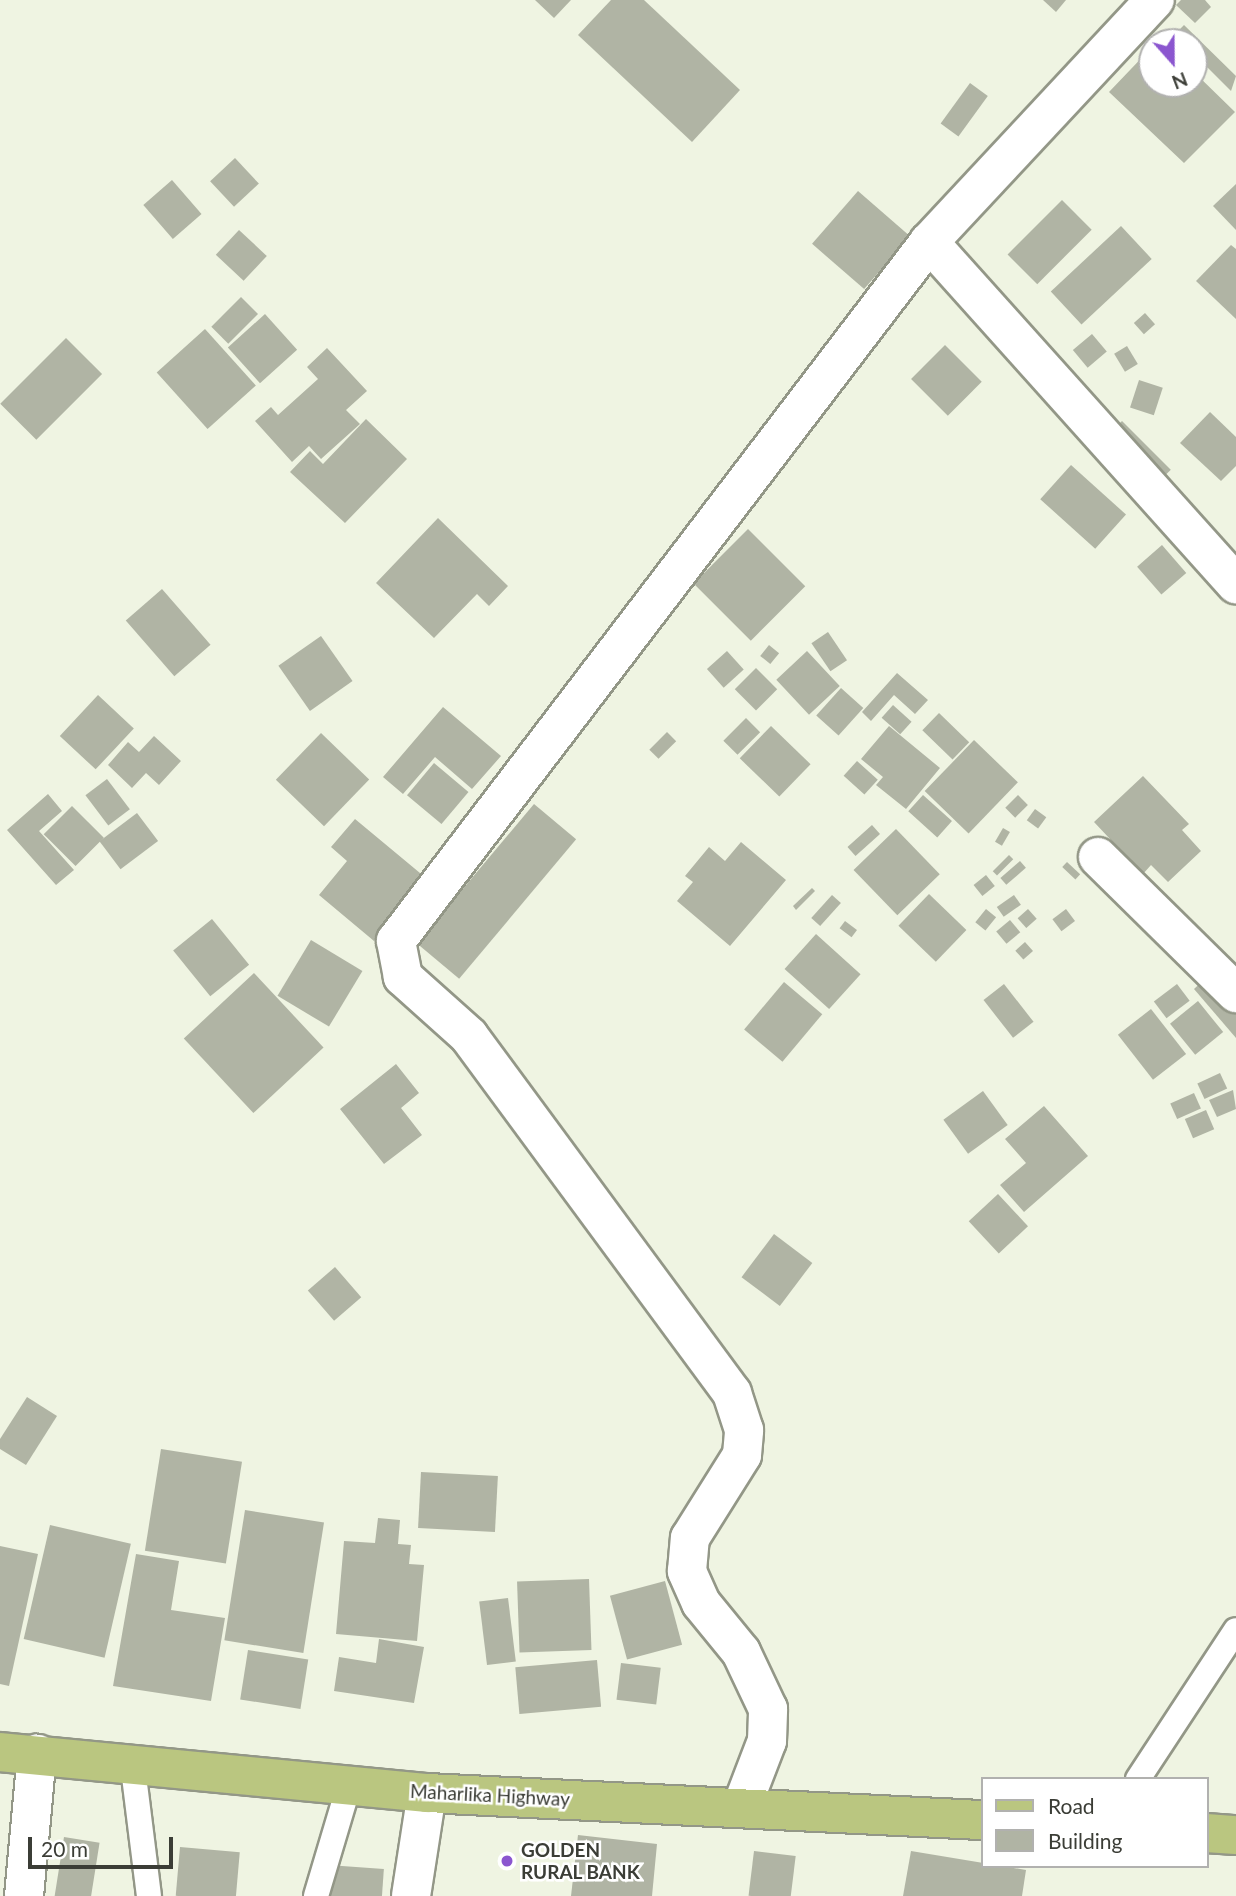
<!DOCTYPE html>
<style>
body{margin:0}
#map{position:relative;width:1236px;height:1896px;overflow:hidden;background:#eff4e2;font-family:Lato,sans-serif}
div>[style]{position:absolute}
.building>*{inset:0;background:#b0b4a4;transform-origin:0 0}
.roads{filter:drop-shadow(2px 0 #939787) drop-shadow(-2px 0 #939787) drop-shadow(0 2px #939787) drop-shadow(0 -2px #939787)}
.lane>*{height:24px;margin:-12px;padding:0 12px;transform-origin:12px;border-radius:12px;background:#fff}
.street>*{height:38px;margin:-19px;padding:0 19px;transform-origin:19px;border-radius:19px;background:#fff}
.primary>*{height:38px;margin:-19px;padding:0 19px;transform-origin:19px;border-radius:19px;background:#bac680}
.dots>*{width:19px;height:19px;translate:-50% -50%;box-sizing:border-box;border:4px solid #fff;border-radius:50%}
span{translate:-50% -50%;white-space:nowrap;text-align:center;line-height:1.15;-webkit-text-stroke:5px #fff;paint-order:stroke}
.street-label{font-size:19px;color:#3b3d36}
.poi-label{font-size:19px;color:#3b3d36;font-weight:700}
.left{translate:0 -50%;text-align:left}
.legend{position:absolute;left:981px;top:1777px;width:228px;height:91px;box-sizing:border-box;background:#fff;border:2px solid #b1b1af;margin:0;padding:9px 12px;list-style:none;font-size:21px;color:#3b3d36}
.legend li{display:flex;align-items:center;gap:14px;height:35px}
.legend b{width:35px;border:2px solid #b1b1af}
.north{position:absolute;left:1138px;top:28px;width:70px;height:70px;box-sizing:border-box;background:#fff;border:2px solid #b1b1af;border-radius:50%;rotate:159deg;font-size:19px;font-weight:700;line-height:28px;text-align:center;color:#3b3d36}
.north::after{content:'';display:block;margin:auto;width:24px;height:32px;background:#8b56cf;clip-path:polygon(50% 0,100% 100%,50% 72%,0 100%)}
.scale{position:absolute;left:28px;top:1837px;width:145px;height:32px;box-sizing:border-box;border:4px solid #3b3d36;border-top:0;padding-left:9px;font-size:21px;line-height:24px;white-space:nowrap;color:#3b3d36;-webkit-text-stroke:5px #fff;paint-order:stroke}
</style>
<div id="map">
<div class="building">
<div style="clip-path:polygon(535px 0,571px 0,554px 18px)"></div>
<div style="clip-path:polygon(611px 0,644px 0,740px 90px,692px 142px,578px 35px)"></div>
<div style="clip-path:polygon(1043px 0,1066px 0,1056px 12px)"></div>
<div style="clip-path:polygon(1181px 0,1205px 0,1211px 7px,1195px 23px,1176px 5px)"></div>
<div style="clip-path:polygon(1184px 25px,1236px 76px,1231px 91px,1194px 54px,1194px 42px,1174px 35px)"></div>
<div style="clip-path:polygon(1152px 47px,1152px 84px,1194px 84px,1194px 72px,1235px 112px,1184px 163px,1109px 92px)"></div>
<div style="left:970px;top:83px;width:22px;height:50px;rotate:36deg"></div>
<div style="left:235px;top:158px;width:35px;height:34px;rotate:47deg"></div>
<div style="left:172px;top:180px;width:45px;height:38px;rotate:49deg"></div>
<div style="clip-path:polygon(1236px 184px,1236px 230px,1213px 206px)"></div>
<div style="left:858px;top:191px;width:69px;height:70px;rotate:41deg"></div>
<div style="left:1062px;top:200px;width:42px;height:77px;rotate:45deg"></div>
<div style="left:1121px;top:226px;width:45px;height:96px;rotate:47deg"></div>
<div style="left:239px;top:230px;width:38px;height:34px;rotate:43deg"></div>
<div style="clip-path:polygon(1231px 245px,1236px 249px,1236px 319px,1196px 281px)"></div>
<div style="left:241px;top:297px;width:24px;height:42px;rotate:45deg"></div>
<div style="left:1145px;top:313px;width:15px;height:15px;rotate:48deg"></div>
<div style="left:265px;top:314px;width:48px;height:50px;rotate:48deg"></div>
<div style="left:205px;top:329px;width:76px;height:65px;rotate:48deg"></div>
<div style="left:1092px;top:334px;width:23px;height:25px;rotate:50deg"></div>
<div style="left:66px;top:338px;width:51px;height:93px;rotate:45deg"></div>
<div style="left:945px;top:345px;width:52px;height:48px;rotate:45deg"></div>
<div style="left:1127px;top:346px;width:21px;height:15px;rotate:59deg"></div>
<div style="clip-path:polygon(327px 348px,367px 391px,346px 410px,360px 424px,321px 459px,309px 446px,292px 462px,255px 421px,271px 407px,278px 415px,318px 379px,307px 367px)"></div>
<div style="left:1139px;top:380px;width:25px;height:29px;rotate:18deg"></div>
<div style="clip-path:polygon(1210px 412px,1236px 437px,1236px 466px,1221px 481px,1180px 443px)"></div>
<div style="clip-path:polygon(366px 419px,407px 459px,345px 523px,290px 472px,310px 451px,323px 464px)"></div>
<div style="left:1122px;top:421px;width:69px;height:16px;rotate:45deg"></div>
<div style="left:1071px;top:465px;width:74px;height:46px;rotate:42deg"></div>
<div style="clip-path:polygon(438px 518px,508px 586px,489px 606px,477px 594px,434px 638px,376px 583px)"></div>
<div style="left:748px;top:529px;width:81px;height:77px;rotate:45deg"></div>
<div style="left:1162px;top:545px;width:37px;height:33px;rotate:49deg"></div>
<div style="left:162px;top:589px;width:74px;height:48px;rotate:49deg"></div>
<div style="left:828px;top:632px;width:34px;height:20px;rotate:56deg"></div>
<div style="left:321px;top:636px;width:55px;height:52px;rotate:55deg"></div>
<div style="left:769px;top:645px;width:13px;height:14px;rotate:39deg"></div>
<div style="left:727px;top:651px;width:25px;height:27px;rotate:48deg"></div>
<div style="left:807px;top:651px;width:48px;height:42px;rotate:47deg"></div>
<div style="left:756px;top:668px;width:30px;height:30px;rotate:45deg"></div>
<div style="clip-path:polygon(897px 673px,928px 700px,915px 714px,894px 695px,871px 721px,862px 712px)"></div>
<div style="left:841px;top:688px;width:30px;height:37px;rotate:42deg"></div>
<div style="left:98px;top:695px;width:49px;height:56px;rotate:43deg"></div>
<div style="left:893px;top:705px;width:25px;height:17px;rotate:42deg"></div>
<div style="clip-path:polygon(443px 707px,501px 756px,472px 789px,435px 757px,403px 794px,383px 777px)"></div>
<div style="left:939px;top:713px;width:42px;height:24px;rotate:44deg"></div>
<div style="left:746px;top:718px;width:20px;height:32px;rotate:45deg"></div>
<div style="left:771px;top:726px;width:55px;height:45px;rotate:44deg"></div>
<div style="clip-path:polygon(889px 726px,940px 768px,906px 809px,876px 785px,883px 777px,861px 759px)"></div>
<div style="left:667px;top:732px;width:13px;height:25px;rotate:45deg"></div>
<div style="left:321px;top:733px;width:67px;height:65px;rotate:44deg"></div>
<div style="clip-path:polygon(154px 736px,181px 761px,159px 785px,146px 773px,132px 788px,108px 765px,128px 742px,139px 752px)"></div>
<div style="left:974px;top:740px;width:61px;height:71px;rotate:44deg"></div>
<div style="left:857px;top:761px;width:28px;height:20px;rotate:42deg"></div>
<div style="left:434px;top:763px;width:45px;height:42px;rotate:40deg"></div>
<div style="clip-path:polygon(1143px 776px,1189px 824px,1182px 830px,1201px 851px,1168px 882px,1151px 865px,1143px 874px,1094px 822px)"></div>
<div style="left:107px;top:779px;width:38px;height:27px;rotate:53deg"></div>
<div style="clip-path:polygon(48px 794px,62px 811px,39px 831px,74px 870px,56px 885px,7px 830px)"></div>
<div style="left:923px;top:795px;width:39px;height:22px;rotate:42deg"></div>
<div style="left:1018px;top:795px;width:14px;height:18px;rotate:45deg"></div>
<div style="left:534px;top:804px;width:55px;height:182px;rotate:40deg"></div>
<div style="left:72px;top:806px;width:45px;height:40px;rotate:45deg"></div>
<div style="left:1035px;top:809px;width:14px;height:14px;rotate:36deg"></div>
<div style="left:137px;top:813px;width:35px;height:47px;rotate:53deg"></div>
<div style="clip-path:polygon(355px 819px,426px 878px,374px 941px,319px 895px,347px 861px,331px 847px)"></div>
<div style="left:872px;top:825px;width:12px;height:33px;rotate:48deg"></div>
<div style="left:1003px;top:828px;width:8px;height:16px;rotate:30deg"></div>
<div style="left:896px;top:829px;width:63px;height:59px;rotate:46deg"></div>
<div style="clip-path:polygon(741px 842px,786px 880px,730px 946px,677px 901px,693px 882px,685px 876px,709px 847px,725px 861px)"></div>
<div style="left:1009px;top:855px;width:6px;height:23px;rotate:45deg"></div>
<div style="left:1020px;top:861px;width:9px;height:26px;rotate:49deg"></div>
<div style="left:1067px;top:862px;width:18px;height:7px;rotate:43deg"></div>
<div style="left:986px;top:875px;width:14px;height:16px;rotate:51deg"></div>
<div style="clip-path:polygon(812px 888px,815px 891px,796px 910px,793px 906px)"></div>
<div style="left:929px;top:894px;width:52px;height:44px;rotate:44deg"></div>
<div style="left:832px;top:895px;width:12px;height:31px;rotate:42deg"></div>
<div style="left:1014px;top:895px;width:12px;height:21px;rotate:55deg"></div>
<div style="left:986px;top:909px;width:13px;height:17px;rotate:39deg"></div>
<div style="left:1028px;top:909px;width:13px;height:14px;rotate:48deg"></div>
<div style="left:1066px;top:909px;width:15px;height:17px;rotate:53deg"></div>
<div style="left:212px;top:919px;width:59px;height:50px;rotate:51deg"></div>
<div style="left:1010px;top:920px;width:16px;height:18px;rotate:50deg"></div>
<div style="left:845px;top:921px;width:15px;height:9px;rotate:37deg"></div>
<div style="left:816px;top:934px;width:60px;height:47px;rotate:42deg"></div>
<div style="left:311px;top:940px;width:60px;height:65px;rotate:31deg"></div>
<div style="left:1025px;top:942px;width:12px;height:13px;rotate:48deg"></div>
<div style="left:254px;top:973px;width:102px;height:96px;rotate:47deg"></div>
<div style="clip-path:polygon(1208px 976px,1236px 1008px,1236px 1038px,1194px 989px)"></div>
<div style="left:784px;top:982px;width:50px;height:62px;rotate:40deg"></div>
<div style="left:1004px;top:984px;width:48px;height:26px;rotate:52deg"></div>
<div style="left:1177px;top:984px;width:21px;height:29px;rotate:53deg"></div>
<div style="left:1198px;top:1001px;width:40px;height:36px;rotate:51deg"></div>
<div style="left:1151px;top:1009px;width:57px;height:42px;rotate:52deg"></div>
<div style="clip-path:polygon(396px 1064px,419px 1093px,401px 1108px,422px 1135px,384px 1164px,340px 1109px)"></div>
<div style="left:1220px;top:1073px;width:17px;height:25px;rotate:65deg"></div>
<div style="clip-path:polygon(1233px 1090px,1236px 1109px,1217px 1117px,1209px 1100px)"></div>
<div style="left:983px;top:1091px;width:42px;height:49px;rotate:54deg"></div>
<div style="left:1194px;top:1093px;width:17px;height:26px;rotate:66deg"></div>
<div style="clip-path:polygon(1044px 1106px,1088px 1156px,1024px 1212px,1000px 1185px,1026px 1163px,1005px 1139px)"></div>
<div style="left:1206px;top:1110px;width:21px;height:23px;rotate:67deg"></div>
<div style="left:998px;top:1194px;width:44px;height:40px;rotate:47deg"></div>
<div style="left:774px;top:1234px;width:48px;height:54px;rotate:37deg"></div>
<div style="left:335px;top:1267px;width:40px;height:36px;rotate:49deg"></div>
<div style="clip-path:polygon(27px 1397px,57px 1416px,26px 1465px,0 1449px,0 1439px)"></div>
<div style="left:161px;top:1449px;width:82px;height:103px;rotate:9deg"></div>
<div style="left:421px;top:1472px;width:77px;height:56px;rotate:3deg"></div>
<div style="left:245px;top:1510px;width:80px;height:132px;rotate:9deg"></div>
<div style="clip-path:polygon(378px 1518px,400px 1520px,398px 1544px,411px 1545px,409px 1564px,424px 1565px,417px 1641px,336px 1634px,344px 1541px,375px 1543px)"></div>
<div style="left:50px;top:1525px;width:83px;height:117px;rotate:13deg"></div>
<div style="clip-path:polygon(0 1546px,38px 1554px,9px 1686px,0 1684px)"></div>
<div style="clip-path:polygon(136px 1554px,179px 1561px,171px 1610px,225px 1618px,211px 1701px,113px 1686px)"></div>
<div style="left:589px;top:1579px;width:71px;height:72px;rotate:88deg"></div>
<div style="left:665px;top:1581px;width:66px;height:57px;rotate:75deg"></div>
<div style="left:508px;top:1598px;width:64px;height:29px;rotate:83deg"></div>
<div style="clip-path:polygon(379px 1639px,424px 1647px,414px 1703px,334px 1691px,339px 1657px,376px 1663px)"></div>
<div style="left:248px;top:1650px;width:61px;height:50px;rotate:9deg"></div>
<div style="left:597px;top:1660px;width:47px;height:82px;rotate:85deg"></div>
<div style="left:621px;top:1663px;width:40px;height:37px;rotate:7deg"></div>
<div style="clip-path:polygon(578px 1835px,657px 1844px,652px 1896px,571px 1896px)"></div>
<div style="left:64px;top:1837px;width:36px;height:60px;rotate:9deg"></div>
<div style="left:180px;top:1847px;width:60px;height:49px;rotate:5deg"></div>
<div style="left:754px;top:1851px;width:42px;height:45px;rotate:7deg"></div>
<div style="clip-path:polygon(911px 1851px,1026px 1870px,1022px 1896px,903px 1896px)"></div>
<div style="left:328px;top:1865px;width:56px;height:31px;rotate:4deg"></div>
</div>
<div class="roads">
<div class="lane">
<div style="left:132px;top:1760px;width:137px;rotate:82.9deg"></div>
<div style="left:1138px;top:1779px;width:178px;rotate:-56.7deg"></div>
<div style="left:316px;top:1896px;width:119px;rotate:-73.4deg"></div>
</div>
<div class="street">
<div style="left:929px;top:242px;width:460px;rotate:48.1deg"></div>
<div style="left:1098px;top:857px;width:194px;rotate:44.6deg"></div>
<div style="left:742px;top:1806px;width:70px;rotate:-69deg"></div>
<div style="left:767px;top:1741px;width:32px;rotate:-88deg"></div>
<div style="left:768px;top:1709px;width:63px;rotate:-115.3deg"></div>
<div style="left:741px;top:1652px;width:63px;rotate:-129.2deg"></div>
<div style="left:701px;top:1603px;width:35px;rotate:-114deg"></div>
<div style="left:687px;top:1571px;width:33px;rotate:-85deg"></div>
<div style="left:690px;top:1538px;width:98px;rotate:-57.9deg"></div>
<div style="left:742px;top:1455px;width:25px;rotate:-85deg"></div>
<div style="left:744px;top:1430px;width:39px;rotate:-108deg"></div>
<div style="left:732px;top:1393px;width:443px;rotate:-126.4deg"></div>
<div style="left:469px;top:1036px;width:89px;rotate:-138.2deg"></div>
<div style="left:403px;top:977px;width:37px;rotate:-101deg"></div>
<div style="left:396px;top:941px;width:879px;rotate:-52.67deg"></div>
<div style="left:929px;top:242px;width:331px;rotate:-47deg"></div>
<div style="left:24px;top:1896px;width:143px;rotate:-84.8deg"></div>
<div style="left:411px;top:1896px;width:104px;rotate:-81.2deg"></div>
</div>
<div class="primary">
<div style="left:0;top:1752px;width:429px;rotate:5.5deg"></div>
<div style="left:427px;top:1793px;width:556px;rotate:2.79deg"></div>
<div style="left:1206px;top:1833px;width:30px;rotate:4deg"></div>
</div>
</div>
<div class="dots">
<div style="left:507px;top:1861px;background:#8b56cf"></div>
</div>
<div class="street-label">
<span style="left:490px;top:1795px;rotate:3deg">Maharlika Highway</span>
</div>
<div class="poi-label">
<span class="left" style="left:521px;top:1861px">GOLDEN<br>RURAL BANK</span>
</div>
<ul class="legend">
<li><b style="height:9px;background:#bac680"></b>Road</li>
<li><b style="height:19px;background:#b0b4a4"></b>Building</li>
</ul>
<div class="north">N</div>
<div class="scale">20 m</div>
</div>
